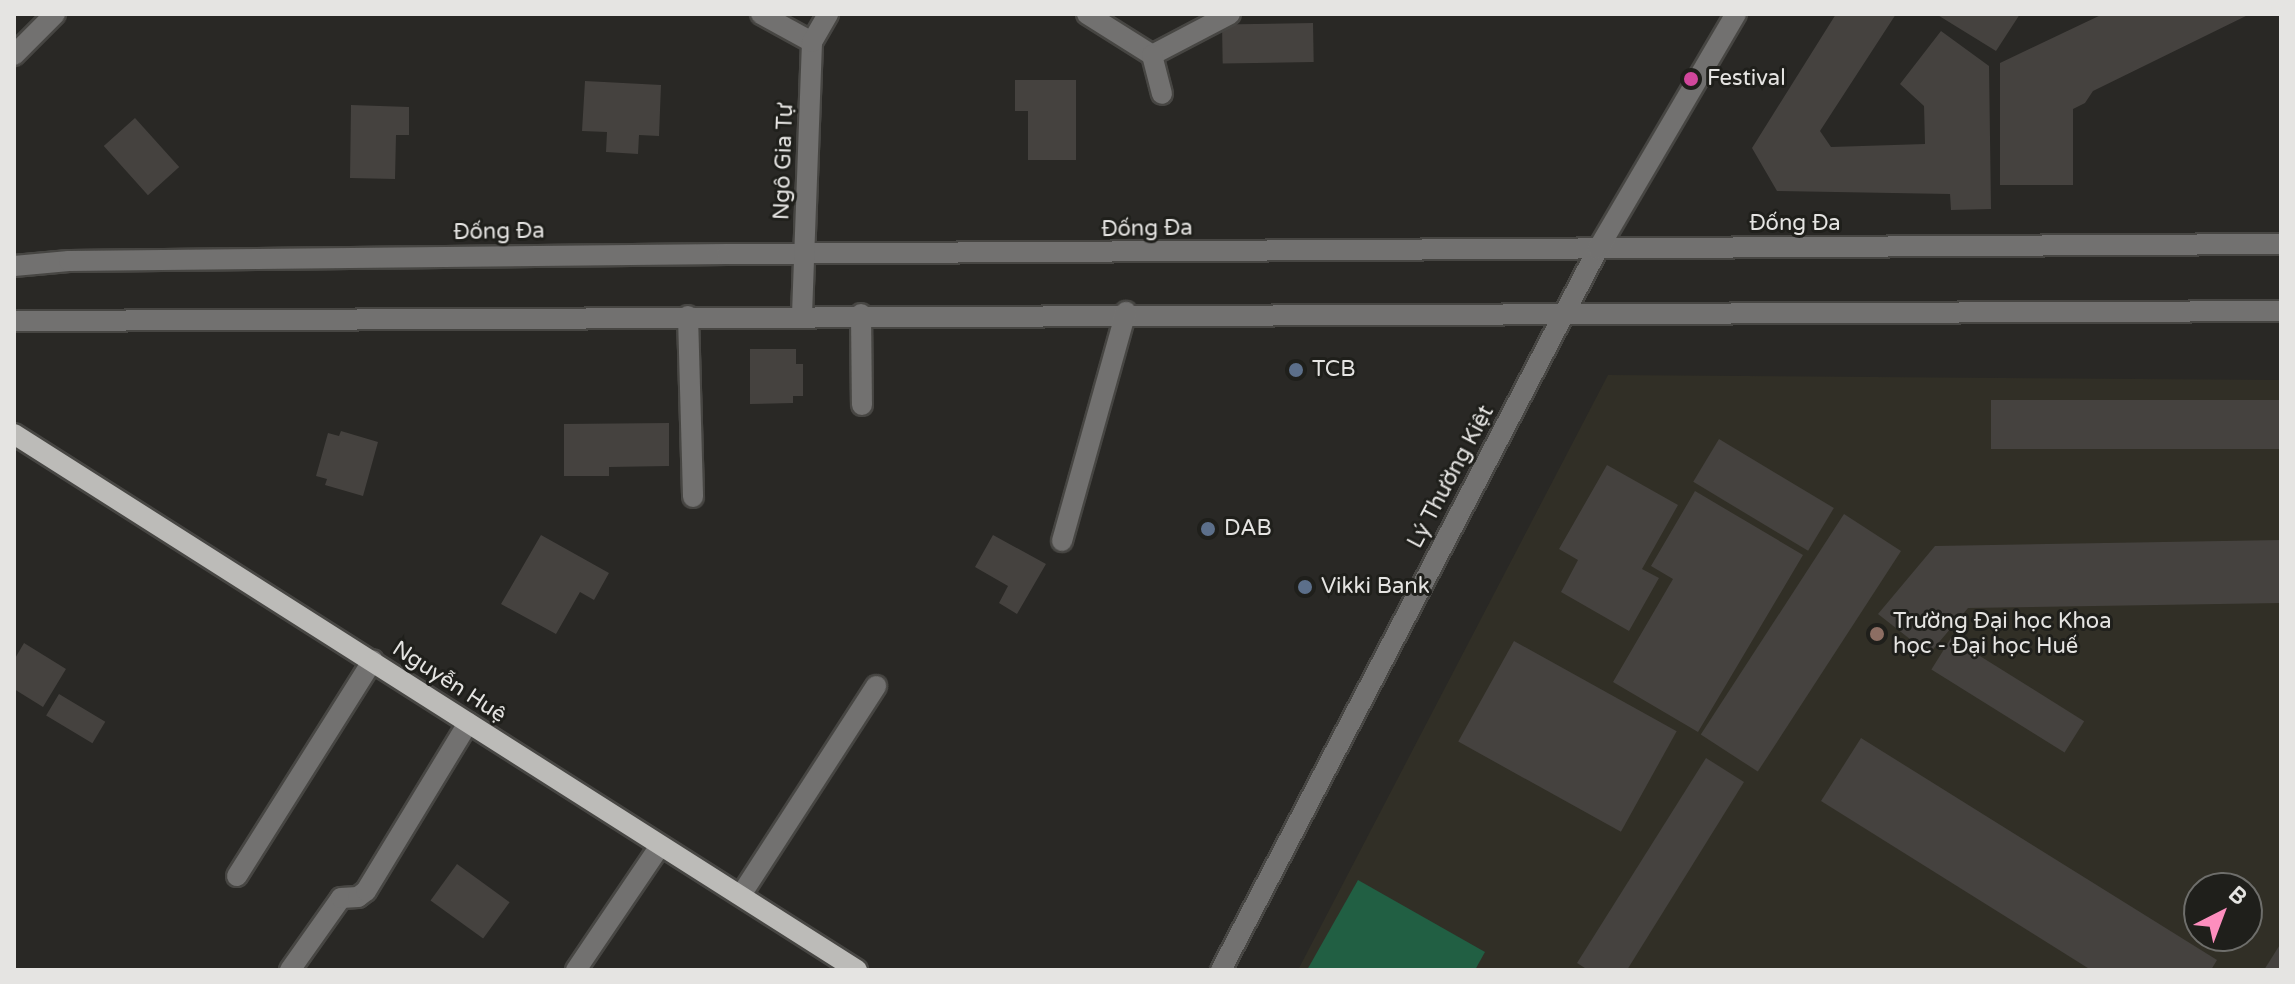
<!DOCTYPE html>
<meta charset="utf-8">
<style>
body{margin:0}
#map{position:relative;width:2295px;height:984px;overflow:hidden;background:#292825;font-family:"Varela Round",sans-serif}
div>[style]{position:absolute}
.built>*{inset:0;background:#312f26}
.green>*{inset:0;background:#215f43}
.building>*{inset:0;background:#45423f;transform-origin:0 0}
.roads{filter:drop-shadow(2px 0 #474643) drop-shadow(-2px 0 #474643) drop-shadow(0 2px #474643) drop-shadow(0 -2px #474643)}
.minor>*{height:20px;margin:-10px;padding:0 10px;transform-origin:10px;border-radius:10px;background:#727170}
.major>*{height:20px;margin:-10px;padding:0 10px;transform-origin:10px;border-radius:10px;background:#bcbbb8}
.dots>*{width:22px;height:22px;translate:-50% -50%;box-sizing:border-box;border:4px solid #1f1f1b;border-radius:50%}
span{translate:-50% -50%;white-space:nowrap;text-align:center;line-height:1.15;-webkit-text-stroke:6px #1f1f1b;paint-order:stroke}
.poi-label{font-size:22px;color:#e5e4e2}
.left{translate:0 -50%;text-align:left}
.street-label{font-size:22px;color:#e5e4e2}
.frame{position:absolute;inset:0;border:16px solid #e5e4e2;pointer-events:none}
.north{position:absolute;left:2183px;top:872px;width:80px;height:80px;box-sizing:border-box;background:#1f1f1b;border:2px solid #6e6e6b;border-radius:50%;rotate:42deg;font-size:22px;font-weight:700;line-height:32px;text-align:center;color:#e5e4e2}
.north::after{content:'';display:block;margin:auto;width:28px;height:36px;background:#fd8ebe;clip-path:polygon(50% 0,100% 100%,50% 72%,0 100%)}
</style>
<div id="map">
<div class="built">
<div style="clip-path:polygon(evenodd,1608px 375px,2281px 380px,2281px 970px,1298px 970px,1608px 375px,2199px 888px,2247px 888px,2247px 936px,2199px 936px,2199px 888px)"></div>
</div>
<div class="green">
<div style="clip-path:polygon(1358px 880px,1485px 952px,1475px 970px,1307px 970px)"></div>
</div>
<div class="building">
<div style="clip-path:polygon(1836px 14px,1896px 14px,1820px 131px,1831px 147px,1925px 144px,1924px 106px,1900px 84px,1941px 31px,1989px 66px,1991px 209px,1951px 210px,1950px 194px,1777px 191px,1752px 148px)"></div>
<div style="clip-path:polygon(1936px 14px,2020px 14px,1996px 51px)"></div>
<div style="clip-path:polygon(2103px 14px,2250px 14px,2093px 91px,2085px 103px,2073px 109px,2073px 185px,2000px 185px,2000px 63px)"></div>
<div style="left:1313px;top:23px;width:39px;height:91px;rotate:89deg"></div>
<div style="clip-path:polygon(1015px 80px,1076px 80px,1076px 160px,1028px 160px,1028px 111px,1015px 111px)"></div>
<div style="clip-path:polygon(585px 81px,661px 85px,659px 136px,639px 135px,638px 154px,606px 152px,607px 132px,582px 131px)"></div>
<div style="clip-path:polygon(351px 105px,409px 107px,409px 135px,396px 135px,395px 179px,350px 178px)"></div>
<div style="left:135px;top:118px;width:66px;height:42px;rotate:48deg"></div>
<div style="clip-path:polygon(750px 349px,796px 349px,796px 364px,803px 364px,803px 396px,793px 396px,793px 403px,750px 404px)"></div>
<div style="left:2281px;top:400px;width:49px;height:290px;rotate:90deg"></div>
<div style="clip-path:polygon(669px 423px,669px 466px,609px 467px,609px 476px,564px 476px,564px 424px)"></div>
<div style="clip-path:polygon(341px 431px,378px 442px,363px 496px,325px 485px,327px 479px,316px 476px,328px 433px,339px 436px)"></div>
<div style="left:1719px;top:439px;width:134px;height:50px;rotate:31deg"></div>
<div style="clip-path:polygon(1607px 465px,1678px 505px,1642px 569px,1659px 578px,1629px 631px,1561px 592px,1578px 560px,1559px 549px)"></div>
<div style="clip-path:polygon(1695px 491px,1803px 555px,1698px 732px,1613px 682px,1673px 579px,1651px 566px)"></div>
<div style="left:1844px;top:514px;width:68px;height:263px;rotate:33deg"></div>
<div style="clip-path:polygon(541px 535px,609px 573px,594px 600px,580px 592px,556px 634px,501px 604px)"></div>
<div style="clip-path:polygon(993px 535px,1046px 564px,1017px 614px,999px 603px,1008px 586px,975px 567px)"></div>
<div style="clip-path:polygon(2281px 540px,2281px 603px,1968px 608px,1929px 654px,1878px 614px,1935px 546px)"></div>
<div style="left:1951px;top:638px;width:157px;height:37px;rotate:32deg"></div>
<div style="left:1514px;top:641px;width:186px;height:115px;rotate:29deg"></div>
<div style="clip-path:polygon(24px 643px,66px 669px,43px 707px,14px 689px,14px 660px)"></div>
<div style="left:59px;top:694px;width:54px;height:25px;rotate:31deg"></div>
<div style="clip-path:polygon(1861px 738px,2217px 960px,2211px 970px,2091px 970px,1821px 801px)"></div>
<div style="clip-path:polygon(1706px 758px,1744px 782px,1627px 970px,1588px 970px,1577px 963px)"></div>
<div style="left:457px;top:864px;width:65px;height:45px;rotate:36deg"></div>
<div style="clip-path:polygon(2281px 943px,2281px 970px,2264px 970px)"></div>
</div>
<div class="roads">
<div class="minor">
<div style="left:761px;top:14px;width:58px;rotate:28.8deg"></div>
<div style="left:1087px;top:14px;width:77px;rotate:32.2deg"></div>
<div style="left:1152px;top:55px;width:88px;rotate:-27.7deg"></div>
<div style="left:14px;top:55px;width:58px;rotate:-45deg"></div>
<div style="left:1152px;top:55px;width:40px;rotate:75.6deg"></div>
<div style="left:14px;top:266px;width:55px;rotate:-5.2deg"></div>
<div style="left:69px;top:261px;width:658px;rotate:-0.61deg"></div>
<div style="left:727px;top:254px;width:1554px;rotate:-0.37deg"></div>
<div style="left:861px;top:314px;width:91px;rotate:89.4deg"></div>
<div style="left:802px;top:315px;width:273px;rotate:-87.9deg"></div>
<div style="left:812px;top:42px;width:32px;rotate:-60deg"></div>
<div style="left:688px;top:316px;width:181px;rotate:88.4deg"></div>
<div style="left:14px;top:321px;width:2267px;rotate:-0.25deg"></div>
<div style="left:1062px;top:541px;width:238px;rotate:-74.4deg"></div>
<div style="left:237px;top:876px;width:255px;rotate:-57.8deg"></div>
<div style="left:741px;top:895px;width:249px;rotate:-57.1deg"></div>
<div style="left:290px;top:970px;width:88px;rotate:-54.7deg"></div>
<div style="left:341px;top:898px;width:17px;rotate:-3deg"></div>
<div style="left:358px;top:897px;width:10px;rotate:-37deg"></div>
<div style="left:366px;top:891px;width:197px;rotate:-58.7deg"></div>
<div style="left:576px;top:970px;width:150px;rotate:-55.9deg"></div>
<div style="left:1221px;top:970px;width:814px;rotate:-62.4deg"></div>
<div style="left:1598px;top:249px;width:273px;rotate:-59.6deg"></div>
</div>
<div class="major">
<div style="left:14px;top:434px;width:999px;rotate:32.45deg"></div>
</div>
</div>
<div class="dots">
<div style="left:1691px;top:79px;background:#d1479c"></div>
<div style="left:1296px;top:370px;background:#5c6f8a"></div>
<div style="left:1208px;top:529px;background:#5c6f8a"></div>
<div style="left:1305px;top:587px;background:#5c6f8a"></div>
<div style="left:1877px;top:634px;background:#8d6e63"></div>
</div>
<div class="poi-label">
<span class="left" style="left:1707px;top:79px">Festival</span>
<span class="left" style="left:1312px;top:370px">TCB</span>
<span class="left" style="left:1224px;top:529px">DAB</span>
<span class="left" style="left:1321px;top:587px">Vikki Bank</span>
<span class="left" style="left:1893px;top:634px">Trường Đại học Khoa<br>học - Đại học Huế</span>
</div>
<div class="street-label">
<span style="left:784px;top:162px;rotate:-88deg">Ngô Gia Tự</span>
<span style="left:1795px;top:224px">Đống Đa</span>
<span style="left:1147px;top:229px;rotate:-1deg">Đống Đa</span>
<span style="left:499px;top:232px;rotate:-1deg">Đống Đa</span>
<span style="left:1451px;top:477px;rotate:-62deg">Lý Thường Kiệt</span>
<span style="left:449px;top:682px;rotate:33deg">Nguyễn Huệ</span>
</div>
<div class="frame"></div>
<div class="north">B</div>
</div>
